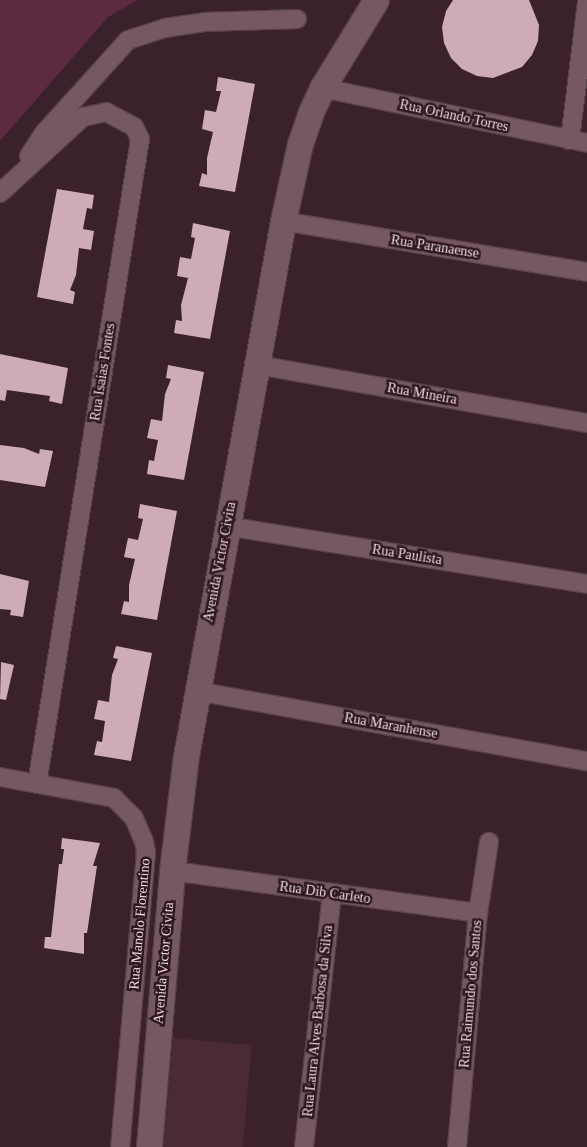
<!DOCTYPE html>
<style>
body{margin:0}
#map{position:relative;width:587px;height:1147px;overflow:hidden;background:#3a212b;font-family:Georgia,serif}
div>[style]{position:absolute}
.built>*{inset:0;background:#492a36;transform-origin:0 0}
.green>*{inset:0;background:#5d2b40}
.building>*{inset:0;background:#cdabb7}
.roads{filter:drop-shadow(1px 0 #564149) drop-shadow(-1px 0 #564149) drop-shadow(0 1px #564149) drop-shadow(0 -1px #564149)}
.street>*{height:18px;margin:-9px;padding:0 9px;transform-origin:9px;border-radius:9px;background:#755863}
.secondary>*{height:25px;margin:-12.5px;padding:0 12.5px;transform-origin:12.5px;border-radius:12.5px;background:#755863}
span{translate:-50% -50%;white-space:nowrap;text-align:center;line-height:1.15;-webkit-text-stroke:5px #2f1721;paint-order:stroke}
.street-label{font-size:14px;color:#eedce2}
</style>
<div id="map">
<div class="built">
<div style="left:173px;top:1038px;width:79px;height:109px;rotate:5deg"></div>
</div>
<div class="green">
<div style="clip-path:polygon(0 0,138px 0,108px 17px,0 141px)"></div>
</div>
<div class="building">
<div style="clip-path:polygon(453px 0,529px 0,539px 25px,538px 41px,532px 55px,522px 67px,493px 78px,477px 76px,462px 69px,451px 58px,444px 43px,442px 27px,446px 11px)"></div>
<div style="clip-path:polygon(218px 77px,255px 84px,235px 192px,199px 186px,202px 173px,207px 175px,207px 158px,213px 132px,202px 129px,205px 110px,216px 112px,221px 91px,216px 91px)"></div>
<div style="clip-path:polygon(57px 189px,94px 195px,92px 209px,87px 208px,83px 229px,94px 231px,91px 250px,79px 248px,76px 275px,70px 290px,75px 292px,73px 304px,37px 297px)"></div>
<div style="clip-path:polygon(193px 223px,230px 231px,210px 339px,174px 333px,176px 320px,182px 321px,181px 305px,188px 278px,177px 276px,180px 257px,191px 259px,195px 238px,191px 237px)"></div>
<div style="clip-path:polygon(0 354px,68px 368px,62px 404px,49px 401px,50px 396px,7px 390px,5px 401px,0 400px)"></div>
<div style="clip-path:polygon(168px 365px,204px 372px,184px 480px,147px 474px,149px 460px,154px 461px,158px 440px,147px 438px,151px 419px,162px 421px,165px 394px,171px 379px,166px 378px)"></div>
<div style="clip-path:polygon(0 445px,24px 448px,39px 454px,40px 449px,53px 451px,45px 487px,0 480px)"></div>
<div style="clip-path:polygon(140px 504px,177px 511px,157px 620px,121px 614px,124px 601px,129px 602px,129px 585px,135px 559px,124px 557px,128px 538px,138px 540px,143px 519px,138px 518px)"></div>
<div style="clip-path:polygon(0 574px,29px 581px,23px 617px,10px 615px,11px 610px,0 609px)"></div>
<div style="clip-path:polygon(116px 646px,152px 653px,131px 761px,94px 755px,97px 741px,102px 742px,105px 721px,94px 719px,98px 700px,109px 702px,112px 675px,118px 659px,113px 658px)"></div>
<div style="clip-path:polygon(1px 662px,14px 665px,6px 700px,0 699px)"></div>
<div style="clip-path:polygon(62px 838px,100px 843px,93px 866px,97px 866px,87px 933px,84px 933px,84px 954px,44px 948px,45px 937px,51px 937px,59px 864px,62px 864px,64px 849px,61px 849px)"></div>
</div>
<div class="roads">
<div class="street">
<div style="left:322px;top:88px;width:271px;rotate:11.7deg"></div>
<div style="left:570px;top:140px;width:139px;rotate:-83deg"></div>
<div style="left:29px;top:156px;width:27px;rotate:-57deg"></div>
<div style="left:44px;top:133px;width:125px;rotate:-47.9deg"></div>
<div style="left:128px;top:40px;width:39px;rotate:-18deg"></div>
<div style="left:165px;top:28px;width:40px;rotate:-8.5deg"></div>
<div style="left:205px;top:22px;width:92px;rotate:-1.9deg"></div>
<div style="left:0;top:193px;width:113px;rotate:-42.5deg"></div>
<div style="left:83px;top:117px;width:24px;rotate:-12deg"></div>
<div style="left:106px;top:112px;width:32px;rotate:28deg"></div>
<div style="left:134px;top:127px;width:13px;rotate:63deg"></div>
<div style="left:140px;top:139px;width:653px;rotate:99.07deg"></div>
<div style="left:283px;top:221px;width:308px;rotate:9.5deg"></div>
<div style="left:257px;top:365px;width:335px;rotate:10deg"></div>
<div style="left:226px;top:526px;width:366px;rotate:9.1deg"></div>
<div style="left:196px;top:691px;width:397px;rotate:10.2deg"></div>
<div style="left:0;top:777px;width:116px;rotate:10.4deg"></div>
<div style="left:114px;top:798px;width:28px;rotate:45deg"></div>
<div style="left:134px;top:818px;width:25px;rotate:67deg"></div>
<div style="left:144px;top:841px;width:11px;rotate:80deg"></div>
<div style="left:146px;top:852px;width:296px;rotate:95deg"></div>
<div style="left:172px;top:871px;width:309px;rotate:7.8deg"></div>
<div style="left:304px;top:1147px;width:255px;rotate:-83.7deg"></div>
<div style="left:457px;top:1147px;width:235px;rotate:-84.9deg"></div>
<div style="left:478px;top:913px;width:72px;rotate:-81.2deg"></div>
</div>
<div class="secondary">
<div style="left:149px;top:1147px;width:277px;rotate:-85.2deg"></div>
<div style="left:172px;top:871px;width:116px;rotate:-83.1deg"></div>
<div style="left:186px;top:756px;width:544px;rotate:-79.72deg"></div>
<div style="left:283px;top:221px;width:79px;rotate:-77.6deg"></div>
<div style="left:300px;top:144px;width:34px;rotate:-71deg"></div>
<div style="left:311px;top:112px;width:26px;rotate:-65deg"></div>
<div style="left:322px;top:88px;width:103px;rotate:-58.5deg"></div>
</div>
</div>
<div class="street-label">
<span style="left:454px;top:116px;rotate:12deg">Rua Orlando Torres</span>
<span style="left:435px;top:247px;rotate:9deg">Rua Paranaense</span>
<span style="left:103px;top:372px;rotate:-81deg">Rua Isaias Fontes</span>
<span style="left:422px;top:394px;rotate:10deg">Rua Mineira</span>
<span style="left:407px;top:555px;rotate:9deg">Rua Paulista</span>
<span style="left:220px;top:562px;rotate:-79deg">Avenida Victor Civita</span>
<span style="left:391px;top:726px;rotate:10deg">Rua Maranhense</span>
<span style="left:325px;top:893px;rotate:8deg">Rua Dib Carleto</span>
<span style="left:140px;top:924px;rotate:-85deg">Rua Manolo Florentino</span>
<span style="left:164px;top:963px;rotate:-85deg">Avenida Victor Civita</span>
<span style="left:471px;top:994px;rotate:-85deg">Rua Raimundo dos Santos</span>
<span style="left:318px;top:1021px;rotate:-84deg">Rua Laura Alves Barbosa da Silva</span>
</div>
</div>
